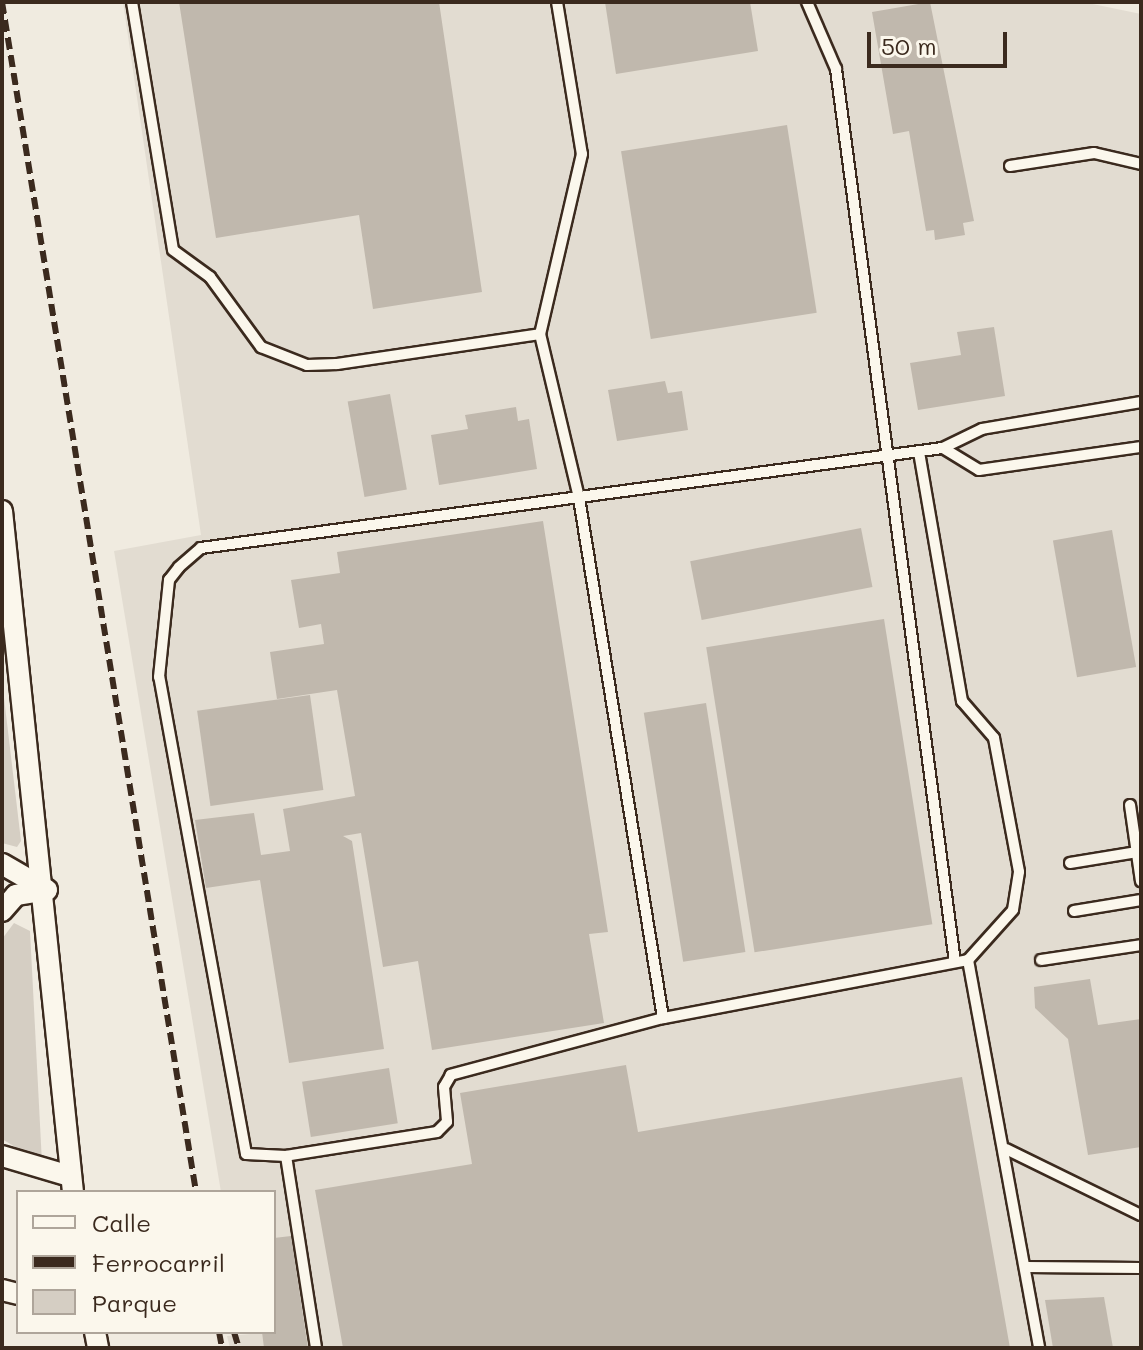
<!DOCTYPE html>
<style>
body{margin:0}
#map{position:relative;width:1143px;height:1350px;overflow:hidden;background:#f0ebe0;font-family:Mali,sans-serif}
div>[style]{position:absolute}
.built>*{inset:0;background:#e2dcd1}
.green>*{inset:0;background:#d5cec3}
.building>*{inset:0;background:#c0b8ad;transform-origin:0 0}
.roads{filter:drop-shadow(2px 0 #3b2a1e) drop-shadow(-2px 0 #3b2a1e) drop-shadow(0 2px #3b2a1e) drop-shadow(0 -2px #3b2a1e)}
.service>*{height:10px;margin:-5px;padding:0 5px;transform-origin:5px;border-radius:5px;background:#fbf7ec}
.minor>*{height:20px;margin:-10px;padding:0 10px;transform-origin:10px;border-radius:10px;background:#fbf7ec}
.rail>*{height:6px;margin-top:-3px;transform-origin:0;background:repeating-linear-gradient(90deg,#3b2a1e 0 12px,transparent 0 18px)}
span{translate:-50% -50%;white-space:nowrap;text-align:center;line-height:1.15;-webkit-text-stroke:7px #fbf7ec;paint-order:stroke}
.frame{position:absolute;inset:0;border:4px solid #3b2a1e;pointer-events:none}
.legend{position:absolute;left:16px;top:1190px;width:260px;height:144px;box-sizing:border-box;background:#fbf7ec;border:2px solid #aea59a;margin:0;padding:10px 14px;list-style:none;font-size:24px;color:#3b2a1e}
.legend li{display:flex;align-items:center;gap:16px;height:40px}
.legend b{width:40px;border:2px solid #aea59a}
.scale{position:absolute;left:867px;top:32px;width:140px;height:36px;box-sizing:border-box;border:4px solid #3b2a1e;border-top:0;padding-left:10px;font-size:24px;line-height:28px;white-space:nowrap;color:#3b2a1e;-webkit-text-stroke:6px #fbf7ec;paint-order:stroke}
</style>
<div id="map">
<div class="built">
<div style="clip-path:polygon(123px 2px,1083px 2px,1141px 14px,1141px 1348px,230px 1348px,227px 1336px,274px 1332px,274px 1192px,221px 1192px,114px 551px,201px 535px)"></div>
</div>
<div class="green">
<div style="clip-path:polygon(3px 689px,21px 841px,17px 847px,2px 843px)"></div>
<div style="clip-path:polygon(14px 923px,30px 931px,42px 1163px,2px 1139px,2px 939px)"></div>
</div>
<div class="building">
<div style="clip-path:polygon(179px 2px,439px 2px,482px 292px,373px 309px,359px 215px,216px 238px)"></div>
<div style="clip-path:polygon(605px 2px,750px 2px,758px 51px,616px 74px)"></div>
<div style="clip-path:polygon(930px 2px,974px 221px,963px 223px,965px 235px,935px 240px,934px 230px,926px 231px,909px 131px,893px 134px,872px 12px)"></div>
<div style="left:787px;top:125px;width:190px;height:168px;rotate:81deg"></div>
<div style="clip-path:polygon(994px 327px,1005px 396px,918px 410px,910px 363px,961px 355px,957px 332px)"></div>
<div style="clip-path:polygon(665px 381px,668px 393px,682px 391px,688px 430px,617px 441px,608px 390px)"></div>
<div style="left:390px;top:394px;width:97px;height:43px;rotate:80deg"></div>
<div style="clip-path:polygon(516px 407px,518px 421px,529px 419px,537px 469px,439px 485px,431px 435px,468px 429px,465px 415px)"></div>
<div style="clip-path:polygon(543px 521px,608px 932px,589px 934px,604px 1023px,432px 1050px,418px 961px,383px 967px,361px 833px,343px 836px,352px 841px,384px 1049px,289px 1063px,260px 880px,206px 888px,195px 820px,254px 813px,261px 855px,290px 851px,283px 809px,355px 796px,337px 690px,277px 699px,270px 652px,324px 644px,321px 624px,299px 628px,291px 580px,340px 573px,337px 552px)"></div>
<div style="left:861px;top:528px;width:60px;height:174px;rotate:79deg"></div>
<div style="left:1112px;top:530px;width:139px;height:60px;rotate:80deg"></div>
<div style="left:884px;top:619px;width:309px;height:180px;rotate:81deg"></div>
<div style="left:310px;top:695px;width:96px;height:114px;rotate:82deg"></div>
<div style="left:706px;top:703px;width:252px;height:63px;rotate:81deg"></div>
<div style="clip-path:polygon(1090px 979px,1098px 1025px,1141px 1019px,1141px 1147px,1088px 1155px,1068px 1039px,1035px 1008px,1034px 987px)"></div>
<div style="clip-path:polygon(626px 1065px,638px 1132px,962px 1077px,1010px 1348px,343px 1348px,315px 1190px,472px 1164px,460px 1093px)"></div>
<div style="left:389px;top:1068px;width:56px;height:88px;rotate:81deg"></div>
<div style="clip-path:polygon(291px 1236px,308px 1348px,264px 1348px,262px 1332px,274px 1332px,274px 1238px)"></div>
<div style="clip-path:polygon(1104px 1297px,1113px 1348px,1053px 1348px,1045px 1300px)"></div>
</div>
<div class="roads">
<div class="service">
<div style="left:132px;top:2px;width:251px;rotate:80.6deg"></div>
<div style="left:173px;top:250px;width:46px;rotate:36.1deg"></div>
<div style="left:210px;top:277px;width:87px;rotate:53.9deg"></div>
<div style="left:261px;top:347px;width:49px;rotate:21.4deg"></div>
<div style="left:307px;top:365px;width:30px;rotate:-2deg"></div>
<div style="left:337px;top:364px;width:205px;rotate:-8.4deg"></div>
<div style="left:557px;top:2px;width:154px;rotate:80.7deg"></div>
<div style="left:582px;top:154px;width:185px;rotate:103.1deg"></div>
<div style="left:540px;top:334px;width:169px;rotate:76.6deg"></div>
<div style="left:579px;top:498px;width:527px;rotate:80.82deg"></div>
<div style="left:807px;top:2px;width:73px;rotate:66.6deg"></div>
<div style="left:836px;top:69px;width:901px;rotate:82.41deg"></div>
<div style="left:1010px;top:166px;width:85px;rotate:-8.8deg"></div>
<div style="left:1094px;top:153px;width:48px;rotate:13.2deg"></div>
<div style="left:1141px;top:402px;width:161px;rotate:170.4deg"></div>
<div style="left:982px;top:429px;width:43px;rotate:154deg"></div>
<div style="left:943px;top:448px;width:42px;rotate:31.4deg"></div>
<div style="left:979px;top:470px;width:164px;rotate:-8.1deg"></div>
<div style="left:919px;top:452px;width:253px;rotate:80.2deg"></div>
<div style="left:962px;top:701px;width:49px;rotate:49.1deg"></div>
<div style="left:994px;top:738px;width:136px;rotate:79.4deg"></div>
<div style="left:1019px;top:872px;width:38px;rotate:99deg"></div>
<div style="left:1013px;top:910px;width:67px;rotate:132deg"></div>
<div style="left:968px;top:960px;width:310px;rotate:169.2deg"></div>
<div style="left:663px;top:1018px;width:220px;rotate:165deg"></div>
<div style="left:451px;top:1075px;width:14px;rotate:120deg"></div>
<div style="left:444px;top:1087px;width:35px;rotate:85deg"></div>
<div style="left:447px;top:1122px;width:14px;rotate:135deg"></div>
<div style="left:437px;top:1132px;width:153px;rotate:171deg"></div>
<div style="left:286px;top:1156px;width:40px;rotate:-177.1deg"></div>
<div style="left:246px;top:1154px;width:485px;rotate:-100.3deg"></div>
<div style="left:159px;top:677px;width:98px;rotate:-84.1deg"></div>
<div style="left:169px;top:580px;width:16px;rotate:-52deg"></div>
<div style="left:179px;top:567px;width:29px;rotate:-41deg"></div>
<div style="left:201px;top:548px;width:749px;rotate:-7.68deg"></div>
<div style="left:1130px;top:805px;width:77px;rotate:81.8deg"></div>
<div style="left:1070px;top:863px;width:68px;rotate:-9.3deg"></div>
<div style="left:1074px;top:911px;width:68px;rotate:-9.3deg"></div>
<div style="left:968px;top:960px;width:394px;rotate:79.6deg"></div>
<div style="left:1041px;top:960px;width:101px;rotate:-8.5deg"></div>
<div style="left:1006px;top:1149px;width:150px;rotate:26.1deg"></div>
<div style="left:286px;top:1156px;width:194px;rotate:81.1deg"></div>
<div style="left:1026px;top:1267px;width:115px;rotate:0.5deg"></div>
</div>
<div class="minor">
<div style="left:2px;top:511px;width:685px;rotate:84.05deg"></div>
<div style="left:2px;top:864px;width:52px;rotate:30deg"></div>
<div style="left:2px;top:911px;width:21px;rotate:-49deg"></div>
<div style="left:16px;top:895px;width:31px;rotate:-9deg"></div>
<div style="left:2px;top:1156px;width:71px;rotate:16.4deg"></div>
<div style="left:2px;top:1290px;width:16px;rotate:14deg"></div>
<div style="left:95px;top:1332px;width:16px;rotate:79deg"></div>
</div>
</div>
<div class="rail">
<div style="left:2px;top:2px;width:1206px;rotate:80.74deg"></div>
<div style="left:219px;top:1332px;width:16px;rotate:79deg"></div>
<div style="left:234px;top:1332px;width:17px;rotate:73deg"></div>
</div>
<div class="frame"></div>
<ul class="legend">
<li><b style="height:10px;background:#fbf7ec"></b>Calle</li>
<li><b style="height:10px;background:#3b2a1e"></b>Ferrocarril</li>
<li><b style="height:22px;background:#d5cec3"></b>Parque</li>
</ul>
<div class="scale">50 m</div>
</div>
